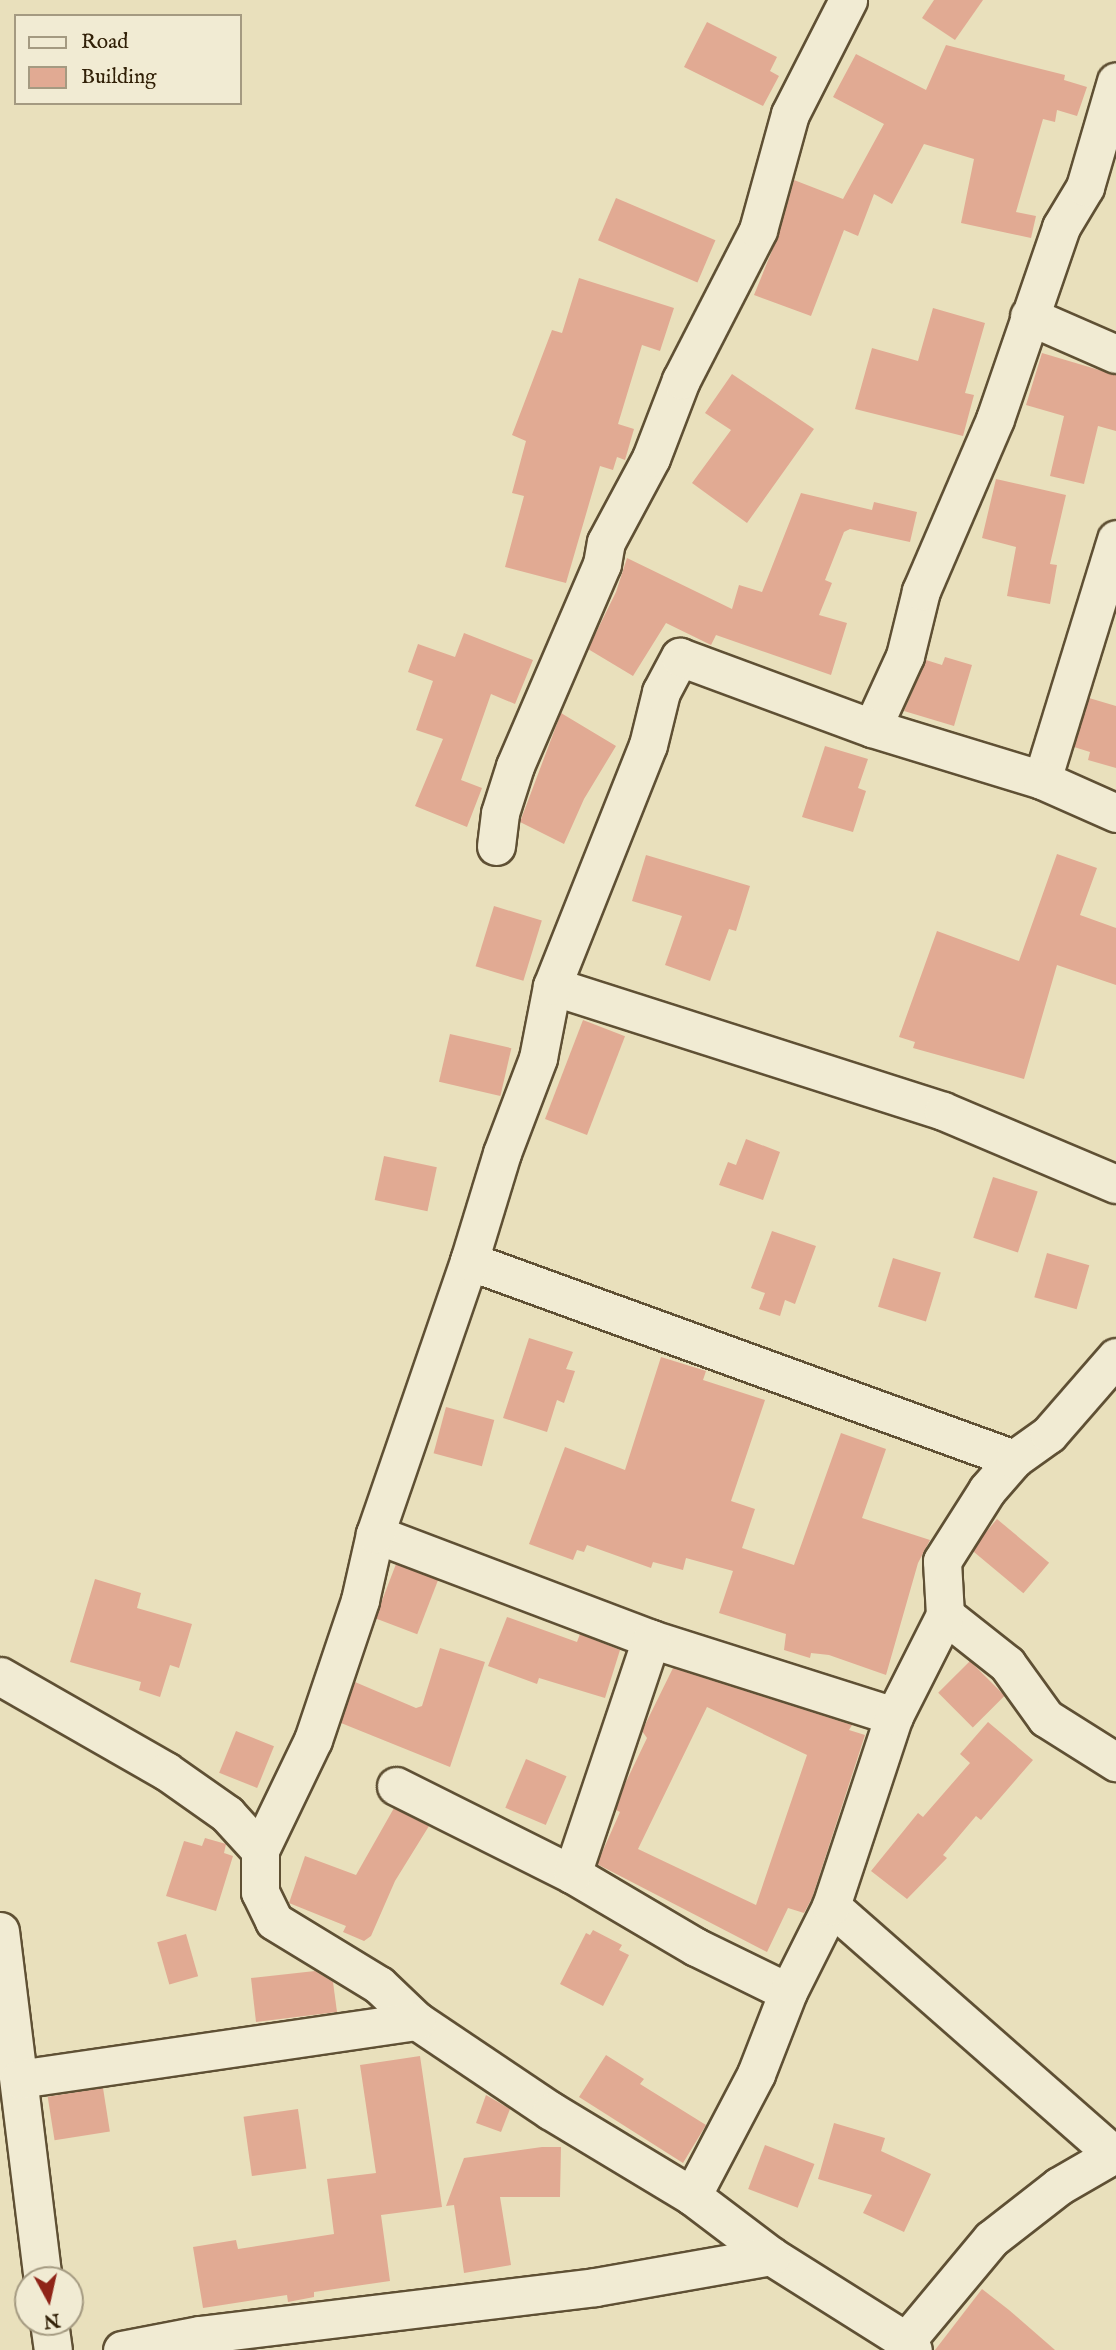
<!DOCTYPE html>
<style>
body{margin:0}
#map{position:relative;width:1116px;height:2350px;overflow:hidden;background:#e9e0bc;font-family:"IM FELL English",serif}
div>[style]{position:absolute}
.building>*{inset:0;background:#e1aa93;transform-origin:0 0}
.roads{filter:drop-shadow(2px 0 #5f5034) drop-shadow(-2px 0 #5f5034) drop-shadow(0 2px #5f5034) drop-shadow(0 -2px #5f5034)}
.minor>*{height:37px;margin:-18.5px;padding:0 18.5px;transform-origin:18.5px;border-radius:18.5px;background:#f1ebd3}
span{translate:-50% -50%;white-space:nowrap;text-align:center;line-height:1.15;-webkit-text-stroke:6px #f1ebd3;paint-order:stroke}
.legend{position:absolute;left:14px;top:14px;width:228px;height:91px;box-sizing:border-box;background:#f1ebd3;border:2px solid #a49a81;margin:0;padding:9px 12px;list-style:none;font-size:21px;color:#312007}
.legend li{display:flex;align-items:center;gap:14px;height:35px}
.legend b{width:35px;border:2px solid #a49a81}
.north{position:absolute;left:14px;top:2266px;width:70px;height:70px;box-sizing:border-box;background:#f1ebd3;border:2px solid #a49a81;border-radius:50%;rotate:172deg;font-size:19px;font-weight:700;line-height:28px;text-align:center;color:#312007}
.north::after{content:'';display:block;margin:auto;width:24px;height:32px;background:#8f2418;clip-path:polygon(50% 0,100% 100%,50% 72%,0 100%)}
</style>
<div id="map">
<div class="building">
<div style="clip-path:polygon(934px 0,983px 0,955px 40px,922px 18px)"></div>
<div style="clip-path:polygon(707px 22px,777px 57px,770px 71px,779px 76px,763px 106px,684px 67px)"></div>
<div style="clip-path:polygon(946px 45px,1065px 75px,1064px 80px,1087px 87px,1077px 116px,1057px 110px,1055px 122px,1043px 119px,1016px 212px,1036px 216px,1031px 238px,961px 223px,974px 159px,924px 144px,892px 204px,874px 194px,858px 236px,844px 230px,811px 316px,754px 295px,778px 236px,794px 180px,843px 199px,884px 124px,833px 97px,856px 54px,926px 90px)"></div>
<div style="left:616px;top:198px;width:108px;height:46px;rotate:23deg"></div>
<div style="clip-path:polygon(579px 278px,674px 308px,660px 351px,642px 345px,618px 424px,634px 429px,625px 460px,617px 457px,613px 470px,600px 466px,566px 583px,505px 567px,524px 496px,512px 493px,526px 441px,512px 435px,552px 330px,562px 333px)"></div>
<div style="clip-path:polygon(933px 308px,985px 323px,965px 393px,974px 395px,963px 436px,855px 409px,872px 348px,918px 361px)"></div>
<div style="clip-path:polygon(1042px 353px,1116px 375px,1116px 431px,1098px 426px,1084px 484px,1050px 476px,1064px 416px,1026px 405px)"></div>
<div style="clip-path:polygon(732px 374px,814px 429px,747px 523px,692px 483px,731px 430px,705px 413px)"></div>
<div style="clip-path:polygon(996px 479px,1066px 495px,1050px 564px,1057px 565px,1050px 604px,1007px 596px,1016px 547px,982px 538px)"></div>
<div style="clip-path:polygon(801px 493px,872px 510px,874px 502px,917px 512px,910px 542px,850px 529px,844px 532px,825px 580px,832px 583px,819px 615px,847px 623px,831px 675px,716px 635px,711px 645px,666px 623px,633px 676px,588px 649px,616px 592px,627px 558px,732px 609px,739px 585px,762px 592px)"></div>
<div style="clip-path:polygon(464px 633px,533px 660px,515px 704px,491px 694px,461px 780px,482px 788px,467px 827px,415px 806px,443px 739px,416px 730px,433px 681px,408px 672px,418px 644px,455px 657px)"></div>
<div style="clip-path:polygon(945px 657px,972px 665px,954px 726px,904px 711px,926px 660px,942px 665px)"></div>
<div style="clip-path:polygon(1089px 698px,1116px 706px,1116px 768px,1088px 760px,1090px 752px,1074px 747px)"></div>
<div style="clip-path:polygon(561px 713px,616px 746px,584px 799px,564px 844px,520px 822px)"></div>
<div style="clip-path:polygon(825px 746px,868px 759px,858px 788px,866px 791px,853px 832px,802px 817px)"></div>
<div style="clip-path:polygon(1057px 854px,1097px 868px,1080px 915px,1116px 928px,1116px 985px,1057px 965px,1024px 1079px,913px 1048px,915px 1042px,899px 1037px,937px 931px,1019px 961px)"></div>
<div style="clip-path:polygon(646px 855px,750px 886px,736px 931px,729px 929px,710px 981px,665px 965px,682px 916px,632px 901px)"></div>
<div style="left:494px;top:906px;width:50px;height:63px;rotate:17deg"></div>
<div style="left:583px;top:1020px;width:45px;height:106px;rotate:21deg"></div>
<div style="left:450px;top:1034px;width:63px;height:49px;rotate:13deg"></div>
<div style="clip-path:polygon(746px 1139px,780px 1152px,763px 1200px,719px 1185px,728px 1162px,736px 1165px)"></div>
<div style="left:384px;top:1156px;width:54px;height:45px;rotate:12deg"></div>
<div style="left:993px;top:1177px;width:47px;height:64px;rotate:18deg"></div>
<div style="clip-path:polygon(772px 1231px,816px 1246px,795px 1304px,785px 1300px,780px 1316px,759px 1309px,765px 1293px,751px 1288px)"></div>
<div style="left:1047px;top:1253px;width:44px;height:46px;rotate:16deg"></div>
<div style="left:893px;top:1258px;width:50px;height:51px;rotate:17deg"></div>
<div style="clip-path:polygon(529px 1338px,573px 1352px,566px 1369px,575px 1371px,564px 1403px,557px 1400px,547px 1432px,503px 1418px)"></div>
<div style="clip-path:polygon(661px 1357px,706px 1371px,703px 1380px,765px 1400px,731px 1501px,755px 1509px,742px 1548px,794px 1565px,841px 1433px,886px 1449px,862px 1518px,930px 1540px,918px 1563px,886px 1675px,829px 1655px,811px 1653px,810px 1658px,784px 1650px,786px 1634px,719px 1613px,733px 1571px,686px 1558px,683px 1570px,653px 1562px,651px 1568px,587px 1545px,584px 1552px,577px 1550px,573px 1560px,529px 1544px,565px 1447px,625px 1470px)"></div>
<div style="left:446px;top:1407px;width:50px;height:48px;rotate:15deg"></div>
<div style="left:997px;top:1519px;width:68px;height:40px;rotate:40deg"></div>
<div style="left:396px;top:1564px;width:45px;height:58px;rotate:21deg"></div>
<div style="clip-path:polygon(95px 1579px,141px 1593px,137px 1608px,192px 1624px,179px 1668px,170px 1665px,160px 1697px,139px 1690px,141px 1682px,70px 1662px)"></div>
<div style="clip-path:polygon(507px 1617px,577px 1642px,580px 1634px,620px 1650px,605px 1698px,539px 1678px,537px 1684px,488px 1666px)"></div>
<div style="clip-path:polygon(440px 1648px,485px 1662px,450px 1767px,341px 1723px,355px 1682px,416px 1708px,422px 1706px)"></div>
<div style="left:970px;top:1661px;width:49px;height:45px;rotate:45deg"></div>
<div style="clip-path:polygon(evenodd,673px 1668px,852px 1725px,849px 1730px,865px 1735px,812px 1898px,804px 1913px,788px 1908px,767px 1952px,597px 1864px,620px 1812px,616px 1810px,624px 1786px,647px 1738px,642px 1731px,673px 1668px,707px 1707px,807px 1755px,756px 1905px,638px 1849px,707px 1707px)"></div>
<div style="clip-path:polygon(988px 1722px,1033px 1760px,981px 1820px,976px 1816px,943px 1855px,947px 1858px,907px 1899px,871px 1871px,918px 1813px,923px 1817px,970px 1763px,960px 1754px)"></div>
<div style="left:236px;top:1731px;width:41px;height:45px;rotate:22deg"></div>
<div style="left:526px;top:1759px;width:44px;height:53px;rotate:23deg"></div>
<div style="clip-path:polygon(394px 1808px,429px 1826px,395px 1881px,371px 1936px,364px 1941px,343px 1932px,346px 1926px,289px 1903px,305px 1856px,356px 1875px)"></div>
<div style="clip-path:polygon(205px 1838px,226px 1844px,224px 1853px,233px 1856px,216px 1911px,166px 1896px,184px 1841px,202px 1846px)"></div>
<div style="clip-path:polygon(593px 1930px,622px 1945px,619px 1950px,629px 1955px,603px 2006px,560px 1984px,586px 1933px,590px 1935px)"></div>
<div style="left:186px;top:1934px;width:44px;height:30px;rotate:74deg"></div>
<div style="clip-path:polygon(315px 1971px,333px 1982px,337px 2012px,256px 2022px,251px 1978px)"></div>
<div style="clip-path:polygon(606px 2055px,644px 2079px,640px 2084px,706px 2125px,683px 2163px,579px 2097px)"></div>
<div style="clip-path:polygon(420px 2056px,442px 2207px,381px 2215px,390px 2281px,314px 2292px,314px 2297px,288px 2302px,287px 2295px,203px 2308px,193px 2247px,236px 2240px,238px 2249px,334px 2234px,327px 2179px,376px 2173px,360px 2065px)"></div>
<div style="left:103px;top:2088px;width:44px;height:56px;rotate:81deg"></div>
<div style="clip-path:polygon(486px 2095px,510px 2109px,501px 2132px,476px 2123px)"></div>
<div style="left:298px;top:2109px;width:60px;height:55px;rotate:82deg"></div>
<div style="clip-path:polygon(834px 2123px,885px 2138px,881px 2151px,931px 2174px,904px 2232px,863px 2213px,872px 2195px,818px 2179px)"></div>
<div style="left:765px;top:2145px;width:53px;height:47px;rotate:21deg"></div>
<div style="clip-path:polygon(542px 2147px,561px 2147px,560px 2197px,500px 2197px,511px 2265px,464px 2273px,454px 2205px,446px 2206px,464px 2158px)"></div>
<div style="clip-path:polygon(982px 2289px,1009px 2310px,1055px 2350px,935px 2350px)"></div>
</div>
<div class="roads">
<div class="minor">
<div style="left:1029px;top:316px;width:95px;rotate:23.6deg"></div>
<div style="left:872px;top:728px;width:79px;rotate:-65.4deg"></div>
<div style="left:905px;top:656px;width:67px;rotate:-76.2deg"></div>
<div style="left:921px;top:591px;width:187px;rotate:-66.7deg"></div>
<div style="left:995px;top:419px;width:203px;rotate:-71deg"></div>
<div style="left:1061px;top:227px;width:47px;rotate:-59deg"></div>
<div style="left:1085px;top:187px;width:110px;rotate:-73.7deg"></div>
<div style="left:1042px;top:780px;width:252px;rotate:-72.9deg"></div>
<div style="left:496px;top:846px;width:33px;rotate:-83deg"></div>
<div style="left:500px;top:813px;width:49px;rotate:-72.3deg"></div>
<div style="left:515px;top:766px;width:220px;rotate:-66.7deg"></div>
<div style="left:602px;top:564px;width:22px;rotate:-80deg"></div>
<div style="left:606px;top:542px;width:95px;rotate:-61.8deg"></div>
<div style="left:651px;top:458px;width:84px;rotate:-69deg"></div>
<div style="left:681px;top:380px;width:169px;rotate:-62.8deg"></div>
<div style="left:758px;top:230px;width:120px;rotate:-74.6deg"></div>
<div style="left:790px;top:114px;width:128px;rotate:-63deg"></div>
<div style="left:552px;top:986px;width:410px;rotate:17.7deg"></div>
<div style="left:943px;top:1111px;width:188px;rotate:22.9deg"></div>
<div style="left:469px;top:1261px;width:580px;rotate:19.97deg"></div>
<div style="left:375px;top:1534px;width:295px;rotate:20.8deg"></div>
<div style="left:651px;top:1639px;width:255px;rotate:17.6deg"></div>
<div style="left:945px;top:1615px;width:79px;rotate:38.3deg"></div>
<div style="left:1007px;top:1664px;width:67px;rotate:54.2deg"></div>
<div style="left:1046px;top:1718px;width:83px;rotate:32.2deg"></div>
<div style="left:0;top:1676px;width:191px;rotate:29.8deg"></div>
<div style="left:166px;top:1771px;width:75px;rotate:35.2deg"></div>
<div style="left:227px;top:1814px;width:49px;rotate:47.5deg"></div>
<div style="left:260px;top:1850px;width:42px;rotate:90deg"></div>
<div style="left:260px;top:1892px;width:32px;rotate:64deg"></div>
<div style="left:274px;top:1921px;width:123px;rotate:31.4deg"></div>
<div style="left:379px;top:1985px;width:52px;rotate:43.5deg"></div>
<div style="left:417px;top:2021px;width:161px;rotate:33.9deg"></div>
<div style="left:551px;top:2111px;width:165px;rotate:31.1deg"></div>
<div style="left:692px;top:2196px;width:99px;rotate:37.2deg"></div>
<div style="left:771px;top:2256px;width:160px;rotate:32.2deg"></div>
<div style="left:906px;top:2341px;width:11px;rotate:52deg"></div>
<div style="left:396px;top:1786px;width:197px;rotate:26.6deg"></div>
<div style="left:572px;top:1874px;width:144px;rotate:30.5deg"></div>
<div style="left:696px;top:1947px;width:102px;rotate:26.1deg"></div>
<div style="left:260px;top:1850px;width:122px;rotate:-64.3deg"></div>
<div style="left:313px;top:1740px;width:148px;rotate:-71.4deg"></div>
<div style="left:360px;top:1600px;width:68px;rotate:-77.2deg"></div>
<div style="left:375px;top:1534px;width:289px;rotate:-71deg"></div>
<div style="left:469px;top:1261px;width:113px;rotate:-73deg"></div>
<div style="left:502px;top:1153px;width:102px;rotate:-69.2deg"></div>
<div style="left:538px;top:1058px;width:73px;rotate:-79deg"></div>
<div style="left:552px;top:986px;width:259px;rotate:-68.3deg"></div>
<div style="left:648px;top:745px;width:55px;rotate:-76.2deg"></div>
<div style="left:661px;top:692px;width:40px;rotate:-62deg"></div>
<div style="left:680px;top:657px;width:205px;rotate:20.3deg"></div>
<div style="left:872px;top:728px;width:178px;rotate:17deg"></div>
<div style="left:1042px;top:780px;width:81px;rotate:24deg"></div>
<div style="left:572px;top:1874px;width:248px;rotate:-71.4deg"></div>
<div style="left:831px;top:1906px;width:376px;rotate:41.3deg"></div>
<div style="left:0;top:1931px;width:352px;rotate:83deg"></div>
<div style="left:19px;top:2079px;width:402px;rotate:-8.3deg"></div>
<div style="left:692px;top:2196px;width:138px;rotate:-62.3deg"></div>
<div style="left:756px;top:2074px;width:88px;rotate:-68.7deg"></div>
<div style="left:788px;top:1992px;width:96px;rotate:-63.4deg"></div>
<div style="left:831px;top:1906px;width:200px;rotate:-71.7deg"></div>
<div style="left:894px;top:1716px;width:113px;rotate:-63.2deg"></div>
<div style="left:945px;top:1615px;width:54px;rotate:-93.2deg"></div>
<div style="left:942px;top:1561px;width:84px;rotate:-57.6deg"></div>
<div style="left:987px;top:1490px;width:41px;rotate:-48.9deg"></div>
<div style="left:1014px;top:1459px;width:43px;rotate:-35.5deg"></div>
<div style="left:1049px;top:1434px;width:102px;rotate:-49deg"></div>
<div style="left:49px;top:2322px;width:28px;rotate:82deg"></div>
<div style="left:906px;top:2341px;width:133px;rotate:-50.2deg"></div>
<div style="left:991px;top:2239px;width:86px;rotate:-37.9deg"></div>
<div style="left:1059px;top:2186px;width:66px;rotate:-30.1deg"></div>
<div style="left:122px;top:2350px;width:78px;rotate:-11deg"></div>
<div style="left:199px;top:2335px;width:399px;rotate:-6.9deg"></div>
<div style="left:595px;top:2287px;width:179px;rotate:-10deg"></div>
</div>
</div>
<ul class="legend">
<li><b style="height:9px;background:#f1ebd3"></b>Road</li>
<li><b style="height:19px;background:#e1aa93"></b>Building</li>
</ul>
<div class="north">N</div>
</div>
